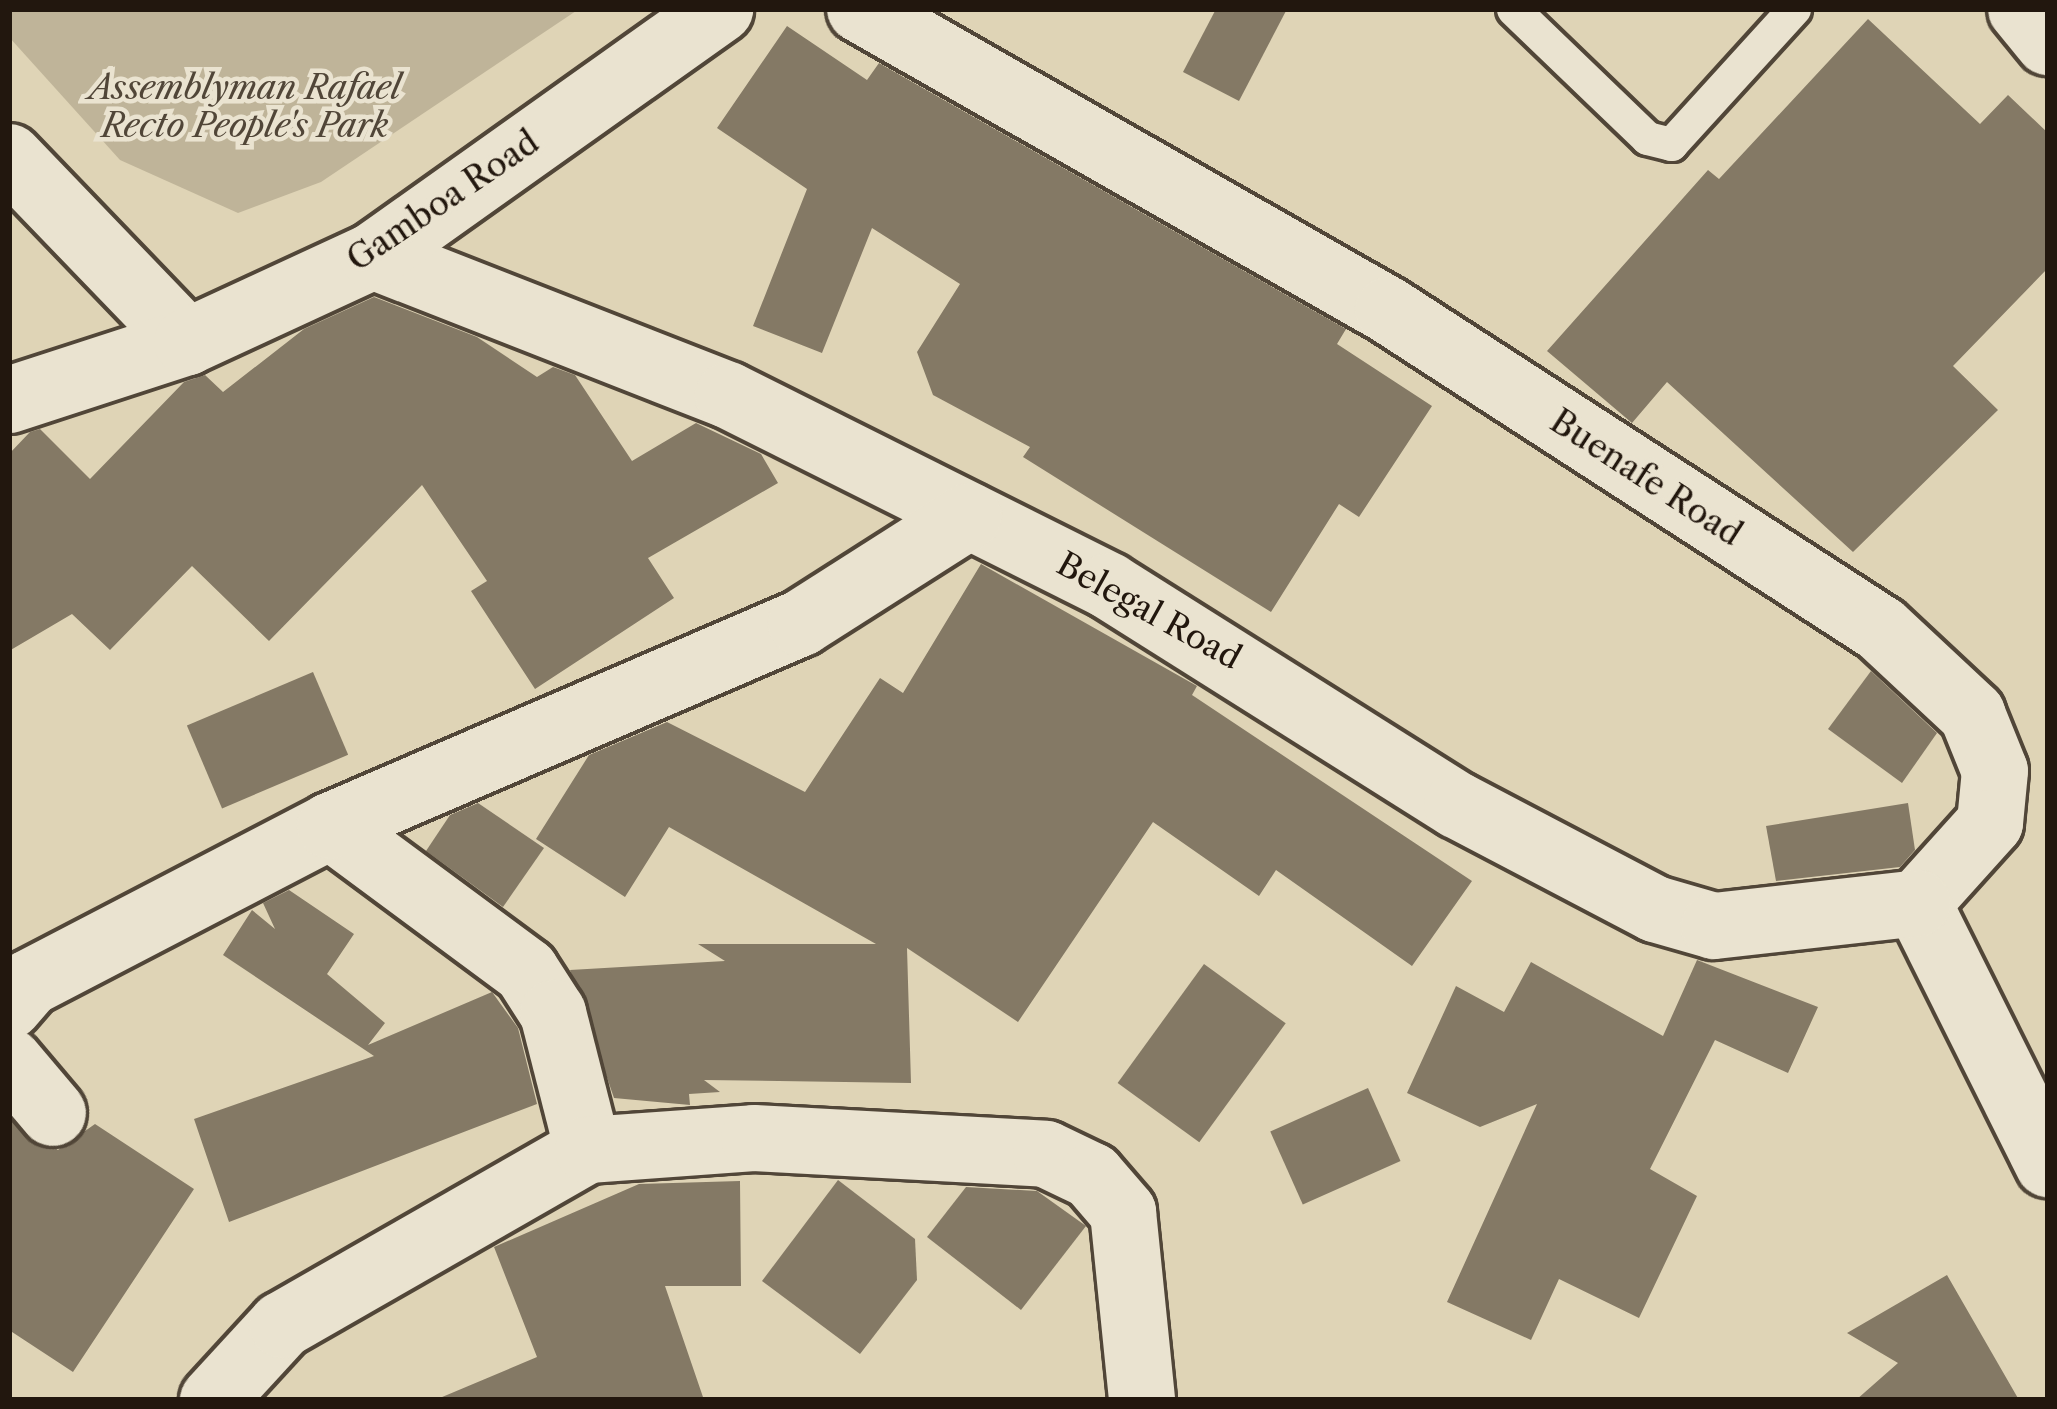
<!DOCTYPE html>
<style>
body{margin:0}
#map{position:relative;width:2057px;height:1409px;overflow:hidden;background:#dfd4b6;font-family:"Libre Caslon Text",serif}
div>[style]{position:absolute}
.green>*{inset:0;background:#bfb499}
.building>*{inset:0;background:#847965;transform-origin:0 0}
.roads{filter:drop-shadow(3px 0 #514638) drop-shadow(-3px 0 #514638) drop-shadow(0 3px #514638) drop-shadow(0 -3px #514638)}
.service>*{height:33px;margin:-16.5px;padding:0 16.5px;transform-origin:16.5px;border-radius:16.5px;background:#eae3d0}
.minor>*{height:66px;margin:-33px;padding:0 33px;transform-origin:33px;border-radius:33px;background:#eae3d0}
span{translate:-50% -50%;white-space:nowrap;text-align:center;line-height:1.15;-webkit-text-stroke:9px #eae3d0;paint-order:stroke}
.park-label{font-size:33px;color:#514638;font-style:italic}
.street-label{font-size:33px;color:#22170e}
.frame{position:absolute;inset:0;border:12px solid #22170e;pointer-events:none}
</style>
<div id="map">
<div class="green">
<div style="clip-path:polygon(9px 9px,579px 9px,321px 182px,238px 213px,120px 160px,9px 37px)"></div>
</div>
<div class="building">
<div style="clip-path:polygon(1216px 9px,1287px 9px,1239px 101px,1183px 72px)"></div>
<div style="clip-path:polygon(1868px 19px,1980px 124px,2008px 95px,2048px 133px,2048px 268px,1953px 366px,1998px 410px,1853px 552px,1667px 382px,1632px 423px,1547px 351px,1708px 170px,1719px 179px)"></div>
<div style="clip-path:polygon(787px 26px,867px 80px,879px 63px,1346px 329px,1337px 344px,1432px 406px,1359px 517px,1339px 504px,1271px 612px,1023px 457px,1030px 447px,933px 395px,917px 352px,960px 284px,872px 228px,822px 353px,753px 326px,807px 189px,717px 128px)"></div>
<div style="clip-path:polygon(374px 297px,477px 337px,537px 377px,553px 367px,575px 375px,632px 461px,696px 423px,761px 454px,778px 483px,648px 558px,674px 598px,535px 689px,471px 591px,487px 581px,422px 485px,269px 641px,192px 566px,110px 650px,72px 614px,9px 651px,9px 454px,30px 432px,40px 429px,90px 479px,184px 382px,205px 375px,223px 392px,304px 329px)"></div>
<div style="clip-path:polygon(981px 564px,1197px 686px,1192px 695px,1472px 881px,1412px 966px,1276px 870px,1259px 896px,1153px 822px,1018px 1022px,907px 948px,911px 1083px,704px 1080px,720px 1092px,689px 1094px,690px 1105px,614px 1098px,570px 970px,725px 961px,698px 944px,876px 944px,669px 827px,625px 897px,536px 839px,589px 755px,667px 722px,805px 792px,880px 678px,903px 693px)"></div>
<div style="clip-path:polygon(1871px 671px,1937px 733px,1902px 783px,1828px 729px)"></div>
<div style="left:313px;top:672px;width:90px;height:137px;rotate:67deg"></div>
<div style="clip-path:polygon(478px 803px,544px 848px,503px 907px,426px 851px,450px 815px)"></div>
<div style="clip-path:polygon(1908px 803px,1915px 850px,1900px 867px,1776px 881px,1766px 826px)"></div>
<div style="clip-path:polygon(289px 890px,354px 934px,327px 974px,385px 1023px,368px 1045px,492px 992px,518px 1028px,537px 1104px,229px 1222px,194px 1119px,374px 1056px,223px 955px,252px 910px,275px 929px,263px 903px)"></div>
<div style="clip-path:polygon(1697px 960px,1818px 1007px,1788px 1073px,1715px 1040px,1650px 1169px,1697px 1196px,1639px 1318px,1559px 1279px,1531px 1340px,1447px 1302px,1537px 1104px,1480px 1127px,1407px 1093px,1456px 986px,1504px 1012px,1531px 962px,1663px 1036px)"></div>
<div style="left:1204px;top:964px;width:101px;height:147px;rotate:36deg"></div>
<div style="left:1368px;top:1088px;width:80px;height:107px;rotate:66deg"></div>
<div style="clip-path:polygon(9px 1119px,58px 1150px,95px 1124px,194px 1189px,73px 1372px,9px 1330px)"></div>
<div style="clip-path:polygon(838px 1180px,915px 1239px,917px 1280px,860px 1354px,762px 1281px)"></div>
<div style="clip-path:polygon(740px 1181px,741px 1286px,665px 1286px,704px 1400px,435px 1400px,537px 1357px,494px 1247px,639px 1184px)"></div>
<div style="clip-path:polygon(966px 1187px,1037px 1191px,1086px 1226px,1021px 1310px,927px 1237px)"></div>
<div style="clip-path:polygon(1947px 1275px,2019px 1400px,1856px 1400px,1898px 1363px,1847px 1333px)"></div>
</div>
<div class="roads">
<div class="service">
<div style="left:1513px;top:9px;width:186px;rotate:43.9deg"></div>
<div style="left:1647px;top:138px;width:25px;rotate:14deg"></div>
<div style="left:1671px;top:144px;width:183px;rotate:-47.7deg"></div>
</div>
<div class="minor">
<div style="left:860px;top:9px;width:608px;rotate:29.69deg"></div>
<div style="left:1388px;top:310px;width:587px;rotate:32.91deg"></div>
<div style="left:1881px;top:629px;width:125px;rotate:43deg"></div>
<div style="left:1972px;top:714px;width:61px;rotate:68deg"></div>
<div style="left:1995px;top:771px;width:52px;rotate:95.5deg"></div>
<div style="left:1990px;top:823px;width:108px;rotate:132deg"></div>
<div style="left:1918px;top:903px;width:292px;rotate:63.5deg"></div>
<div style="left:2021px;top:9px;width:43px;rotate:50.7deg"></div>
<div style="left:9px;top:157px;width:257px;rotate:46.1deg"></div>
<div style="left:373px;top:256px;width:381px;rotate:21.4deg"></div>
<div style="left:728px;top:395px;width:426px;rotate:26.6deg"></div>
<div style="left:1109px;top:586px;width:411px;rotate:32.2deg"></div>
<div style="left:1457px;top:805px;width:224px;rotate:27.7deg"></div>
<div style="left:1655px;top:909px;width:61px;rotate:16.1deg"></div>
<div style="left:1714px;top:926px;width:205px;rotate:-6.4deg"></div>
<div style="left:9px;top:400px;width:187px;rotate:-18deg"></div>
<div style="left:187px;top:342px;width:205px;rotate:-24.8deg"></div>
<div style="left:373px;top:256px;width:426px;rotate:-35.4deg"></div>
<div style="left:330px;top:826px;width:244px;rotate:36.5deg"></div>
<div style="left:526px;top:971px;width:50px;rotate:57.3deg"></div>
<div style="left:553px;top:1013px;width:141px;rotate:75.7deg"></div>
<div style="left:9px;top:1006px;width:30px;rotate:-49deg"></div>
<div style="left:29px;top:983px;width:339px;rotate:-27.5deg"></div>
<div style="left:330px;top:826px;width:513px;rotate:-23.32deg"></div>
<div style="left:801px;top:623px;width:199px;rotate:-32.5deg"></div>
<div style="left:9px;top:1061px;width:68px;rotate:49.8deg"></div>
<div style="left:213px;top:1400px;width:102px;rotate:-47.4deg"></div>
<div style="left:282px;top:1325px;width:353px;rotate:-29.8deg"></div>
<div style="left:588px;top:1150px;width:166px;rotate:-4.1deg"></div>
<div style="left:754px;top:1138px;width:292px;rotate:3.1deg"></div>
<div style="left:1046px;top:1154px;width:51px;rotate:25.6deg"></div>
<div style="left:1092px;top:1176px;width:48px;rotate:49.3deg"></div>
<div style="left:1123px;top:1212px;width:189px;rotate:84.2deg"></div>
</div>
</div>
<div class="park-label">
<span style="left:245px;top:107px">Assemblyman Rafael<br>Recto People's Park</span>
</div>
<div class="street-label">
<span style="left:443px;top:201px;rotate:-34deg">Gamboa Road</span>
<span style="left:1646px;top:478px;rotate:33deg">Buenafe Road</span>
<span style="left:1149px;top:611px;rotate:29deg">Belegal Road</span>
</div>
<div class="frame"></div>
</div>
